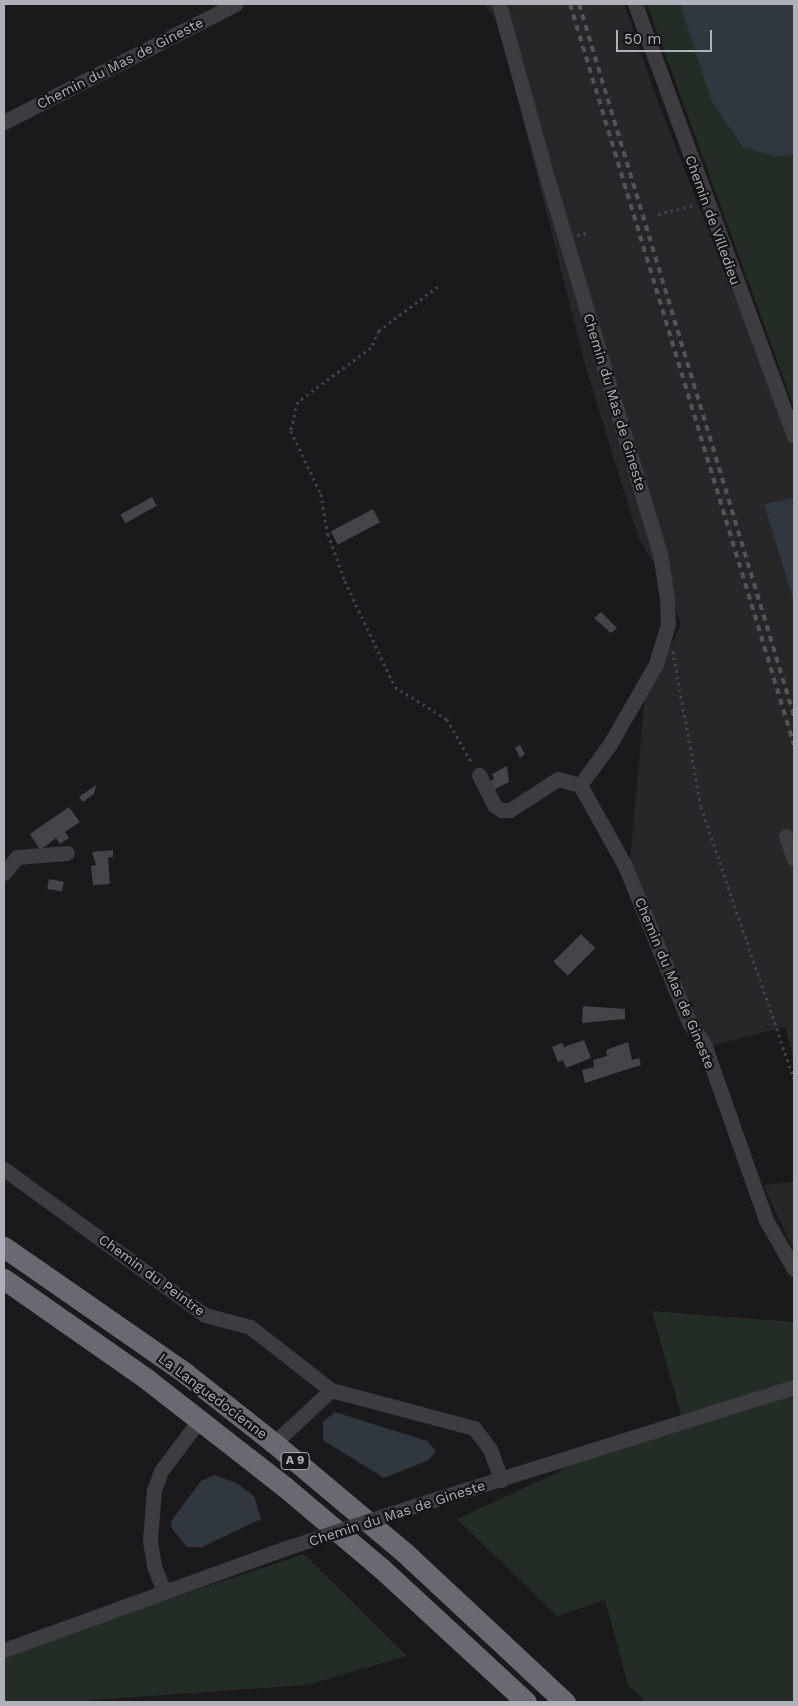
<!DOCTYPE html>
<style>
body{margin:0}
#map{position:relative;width:798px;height:1706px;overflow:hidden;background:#1a1a1c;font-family:"Work Sans",sans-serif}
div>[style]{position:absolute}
.built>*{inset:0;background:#272629}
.green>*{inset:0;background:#242c26}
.water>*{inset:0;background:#31373f}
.building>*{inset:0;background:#454549;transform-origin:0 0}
.path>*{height:2.5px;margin-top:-1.25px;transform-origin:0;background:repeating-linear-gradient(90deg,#424348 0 2.5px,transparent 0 6.5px)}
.minor>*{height:15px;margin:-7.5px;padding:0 7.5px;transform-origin:7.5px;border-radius:7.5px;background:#3c3c41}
.highway>*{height:21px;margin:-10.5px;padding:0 10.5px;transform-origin:10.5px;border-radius:10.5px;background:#686971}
.rail>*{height:4px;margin-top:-2px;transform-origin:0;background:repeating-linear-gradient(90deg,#53545a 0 6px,transparent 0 11px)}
.minor-bridge>*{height:15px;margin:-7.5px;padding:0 7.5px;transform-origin:7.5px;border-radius:7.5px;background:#3c3c41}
span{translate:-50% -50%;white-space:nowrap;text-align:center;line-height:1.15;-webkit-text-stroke:4.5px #151517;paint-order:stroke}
.shield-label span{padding:1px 4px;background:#151517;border:1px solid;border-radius:4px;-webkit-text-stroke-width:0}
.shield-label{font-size:12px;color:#aeb0ba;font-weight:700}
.street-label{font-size:14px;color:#aeb0ba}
.frame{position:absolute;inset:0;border:5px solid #aeb0ba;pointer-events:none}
.scale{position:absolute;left:616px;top:30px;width:96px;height:22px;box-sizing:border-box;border:2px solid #aeb0ba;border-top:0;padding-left:6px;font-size:15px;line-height:18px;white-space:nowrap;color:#aeb0ba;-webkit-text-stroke:4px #151517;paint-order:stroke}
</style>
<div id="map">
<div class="built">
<div style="clip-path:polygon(483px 4px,624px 4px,658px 102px,794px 448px,794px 1062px,785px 1027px,706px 1047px,629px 871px,645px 696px,681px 625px,669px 588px,638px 537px,585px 365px,498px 21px)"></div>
<div style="clip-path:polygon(794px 1182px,794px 1250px,763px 1185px)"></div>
</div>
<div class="green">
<div style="clip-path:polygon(647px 4px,680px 4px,711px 99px,778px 157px,794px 155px,794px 407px)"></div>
<div style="clip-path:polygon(652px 1311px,794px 1322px,794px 1381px,681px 1415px)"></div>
<div style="clip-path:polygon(794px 1387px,794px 1702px,646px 1702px,628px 1685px,605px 1600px,557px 1616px,457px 1519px,561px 1471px,562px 1463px)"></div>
<div style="clip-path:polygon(304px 1554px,407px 1656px,307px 1685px,65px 1702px,4px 1702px,4px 1654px)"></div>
</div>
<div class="water">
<div style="clip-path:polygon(680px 4px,794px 4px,794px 155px,778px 157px,743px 147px,711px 100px)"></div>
<div style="clip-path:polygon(794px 498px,794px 602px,764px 504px)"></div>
<div style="clip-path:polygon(335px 1412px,427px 1441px,436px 1451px,429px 1460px,384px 1478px,323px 1440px,323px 1422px)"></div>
<div style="clip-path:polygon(215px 1475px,238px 1484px,254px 1496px,261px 1519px,202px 1547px,187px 1547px,171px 1527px,172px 1520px,201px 1481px)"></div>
</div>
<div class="building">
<div style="left:152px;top:497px;width:10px;height:36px;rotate:61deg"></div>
<div style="left:373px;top:509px;width:15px;height:48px;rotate:62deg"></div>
<div style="clip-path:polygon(601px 612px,617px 628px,611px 633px,594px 618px)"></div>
<div style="clip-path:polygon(520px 745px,525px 754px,520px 758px,515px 748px)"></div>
<div style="clip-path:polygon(507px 766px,509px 782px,493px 790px,489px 782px,494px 779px,492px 774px)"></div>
<div style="clip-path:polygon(96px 785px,94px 794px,83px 802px,79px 797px)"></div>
<div style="clip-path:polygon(69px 807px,80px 822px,65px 832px,69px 838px,60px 844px,56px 838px,40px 850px,30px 834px)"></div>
<div style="clip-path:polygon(113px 850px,113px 857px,108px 857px,110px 884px,93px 885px,91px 866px,96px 865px,92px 852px)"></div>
<div style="left:49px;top:879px;width:15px;height:10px;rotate:11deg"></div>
<div style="left:581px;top:934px;width:20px;height:39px;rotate:45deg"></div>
<div style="clip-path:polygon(583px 1006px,625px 1009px,625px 1019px,582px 1023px)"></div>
<div style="clip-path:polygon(584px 1040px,591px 1058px,566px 1068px,563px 1060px,558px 1062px,552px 1047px,562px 1043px,564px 1047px)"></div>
<div style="clip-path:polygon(628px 1042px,632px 1060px,639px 1058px,641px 1065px,585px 1083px,582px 1070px,594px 1067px,593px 1060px,607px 1056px,606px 1050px)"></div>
</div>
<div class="path">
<div style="left:658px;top:214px;width:38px;rotate:-14deg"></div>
<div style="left:577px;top:235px;width:10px;rotate:-11deg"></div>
<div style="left:438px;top:287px;width:74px;rotate:143.3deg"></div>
<div style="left:379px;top:331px;width:19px;rotate:115deg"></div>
<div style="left:371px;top:348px;width:91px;rotate:143.5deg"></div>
<div style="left:298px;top:402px;width:30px;rotate:104deg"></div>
<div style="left:291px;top:431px;width:70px;rotate:64.5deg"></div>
<div style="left:321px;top:494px;width:41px;rotate:80.1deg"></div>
<div style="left:328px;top:534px;width:50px;rotate:70.1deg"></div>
<div style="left:345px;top:581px;width:117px;rotate:64.7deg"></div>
<div style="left:395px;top:687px;width:61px;rotate:31.6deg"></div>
<div style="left:447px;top:719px;width:51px;rotate:60.4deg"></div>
<div style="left:673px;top:651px;width:158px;rotate:79.8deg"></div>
<div style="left:701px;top:807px;width:287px;rotate:71.1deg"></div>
<div style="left:97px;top:1702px;width:35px"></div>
</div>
<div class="minor">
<div style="left:499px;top:4px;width:187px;rotate:74.5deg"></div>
<div style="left:549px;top:184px;width:385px;rotate:73.3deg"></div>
<div style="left:660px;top:553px;width:46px;rotate:81.2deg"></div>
<div style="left:667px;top:598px;width:26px;rotate:88deg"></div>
<div style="left:668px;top:624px;width:42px;rotate:106.7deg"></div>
<div style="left:656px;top:664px;width:92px;rotate:119.9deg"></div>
<div style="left:610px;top:744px;width:51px;rotate:126.2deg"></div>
<div style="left:635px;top:4px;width:460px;rotate:69.8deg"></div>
<div style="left:4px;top:122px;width:260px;rotate:-27deg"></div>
<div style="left:479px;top:775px;width:34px;rotate:63deg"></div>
<div style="left:494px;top:805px;width:9px;rotate:36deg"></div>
<div style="left:501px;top:810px;width:9px"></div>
<div style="left:510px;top:810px;width:57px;rotate:-32.9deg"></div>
<div style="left:558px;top:779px;width:23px;rotate:15deg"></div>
<div style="left:580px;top:785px;width:93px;rotate:60.9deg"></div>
<div style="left:625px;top:866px;width:169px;rotate:67.7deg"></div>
<div style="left:689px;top:1022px;width:27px;rotate:56deg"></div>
<div style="left:704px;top:1044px;width:187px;rotate:70.6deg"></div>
<div style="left:766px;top:1220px;width:56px;rotate:60.3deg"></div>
<div style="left:786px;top:836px;width:24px;rotate:71deg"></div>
<div style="left:4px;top:873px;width:21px;rotate:-51deg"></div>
<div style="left:17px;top:857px;width:50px;rotate:-4.6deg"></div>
<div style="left:4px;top:1169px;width:248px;rotate:36deg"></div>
<div style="left:205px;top:1315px;width:47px;rotate:14.9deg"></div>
<div style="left:250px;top:1327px;width:103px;rotate:37.9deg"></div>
<div style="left:331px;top:1390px;width:148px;rotate:14.9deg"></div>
<div style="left:474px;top:1428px;width:26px;rotate:53deg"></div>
<div style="left:490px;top:1449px;width:33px;rotate:70deg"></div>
<div style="left:274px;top:1443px;width:78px;rotate:-42.9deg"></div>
<div style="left:414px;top:1506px;width:398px;rotate:-17.4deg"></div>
<div style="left:164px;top:1591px;width:27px;rotate:-112deg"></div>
<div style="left:154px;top:1566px;width:26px;rotate:-99deg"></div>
<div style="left:150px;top:1540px;width:50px;rotate:-85.4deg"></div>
<div style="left:154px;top:1490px;width:20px;rotate:-70deg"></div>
<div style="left:161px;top:1471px;width:65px;rotate:-53.1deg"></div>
<div style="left:4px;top:1650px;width:303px;rotate:-19.9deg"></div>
</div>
<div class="highway">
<div style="left:4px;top:1247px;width:221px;rotate:34.8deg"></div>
<div style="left:185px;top:1373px;width:113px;rotate:38.2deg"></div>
<div style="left:274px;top:1443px;width:171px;rotate:40deg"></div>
<div style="left:405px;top:1553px;width:219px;rotate:43deg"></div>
<div style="left:4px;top:1279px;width:176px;rotate:35deg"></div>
<div style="left:148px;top:1380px;width:174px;rotate:38deg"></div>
<div style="left:285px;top:1487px;width:126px;rotate:40.2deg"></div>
<div style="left:381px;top:1568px;width:197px;rotate:42.7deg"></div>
</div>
<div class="rail">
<div style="left:570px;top:4px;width:774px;rotate:73.18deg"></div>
<div style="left:579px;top:4px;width:744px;rotate:73.2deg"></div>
</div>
<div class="minor-bridge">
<div style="left:289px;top:1547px;width:132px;rotate:-18.2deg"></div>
</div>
<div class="shield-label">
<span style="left:295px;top:1461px">A 9</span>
</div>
<div class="street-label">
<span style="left:120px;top:63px;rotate:-27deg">Chemin du Mas de Gineste</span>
<span style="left:713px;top:220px;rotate:70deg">Chemin de Villedieu</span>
<span style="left:615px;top:402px;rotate:73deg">Chemin du Mas de Gineste</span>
<span style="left:675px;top:983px;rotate:67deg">Chemin du Mas de Gineste</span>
<span style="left:152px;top:1275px;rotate:36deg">Chemin du Peintre</span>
<span style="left:213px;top:1396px;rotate:37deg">La Languedocienne</span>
<span style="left:397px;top:1513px;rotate:-18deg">Chemin du Mas de Gineste</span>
</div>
<div class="frame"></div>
<div class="scale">50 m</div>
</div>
